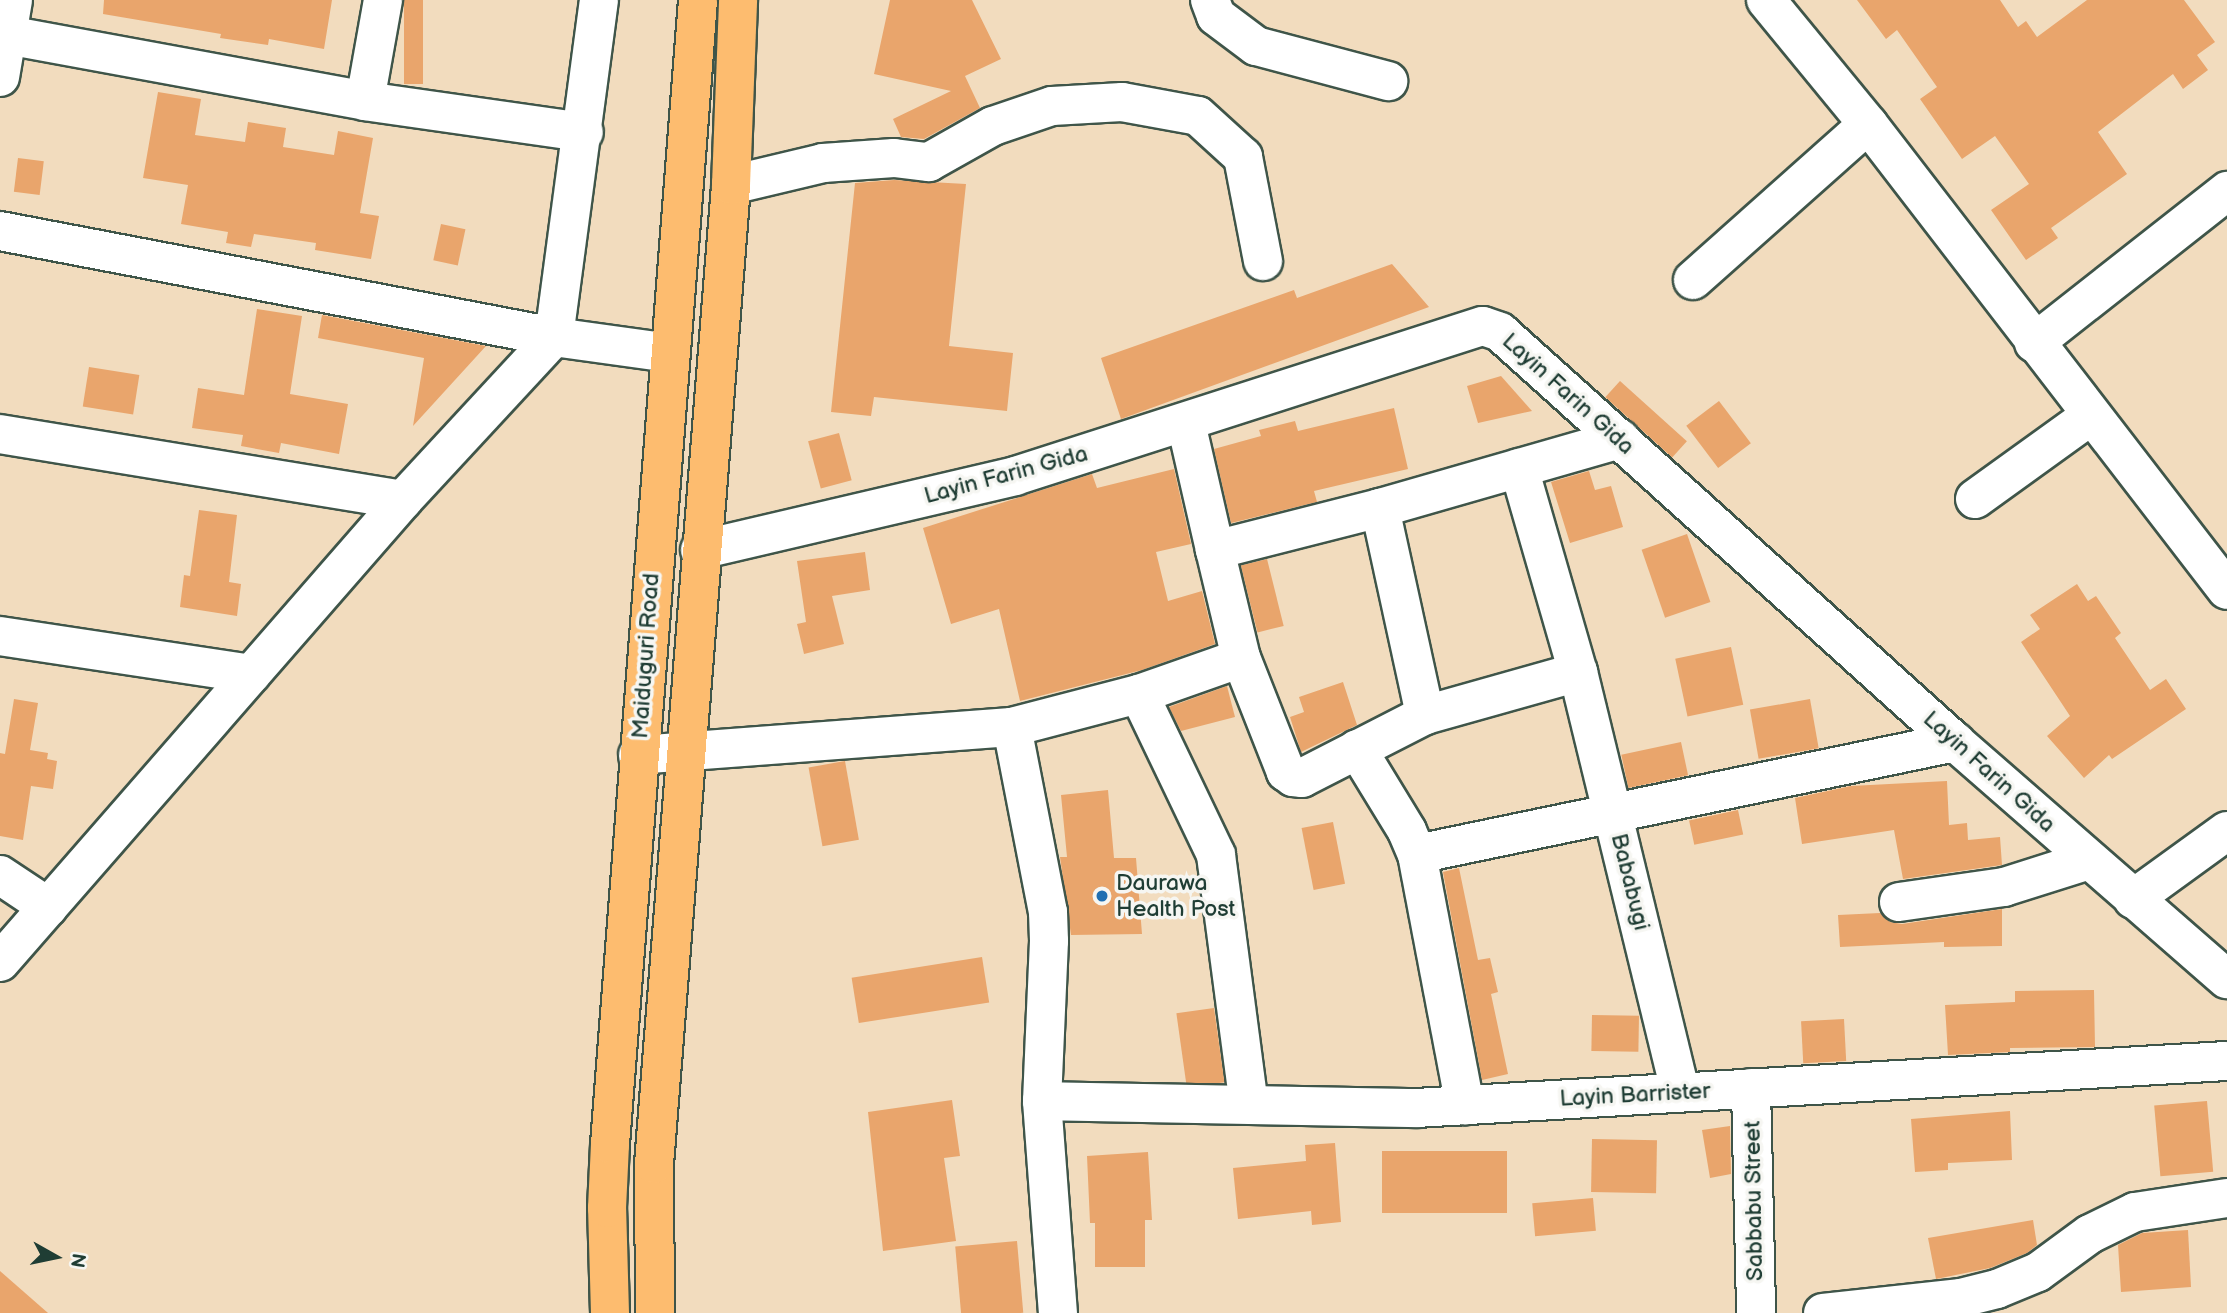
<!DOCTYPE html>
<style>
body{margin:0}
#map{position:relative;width:2227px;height:1313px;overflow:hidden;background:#f2dcbe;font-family:"Balsamiq Sans",sans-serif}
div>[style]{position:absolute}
.building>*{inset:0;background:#e9a56c;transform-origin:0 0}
.roads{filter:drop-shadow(2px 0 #3f5549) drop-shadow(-2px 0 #3f5549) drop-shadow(0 2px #3f5549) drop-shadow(0 -2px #3f5549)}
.minor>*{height:38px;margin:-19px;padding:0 19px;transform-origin:19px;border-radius:19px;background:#fff}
.highway>*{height:38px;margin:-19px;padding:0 19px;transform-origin:19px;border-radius:19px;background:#fdbc6f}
.dots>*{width:19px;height:19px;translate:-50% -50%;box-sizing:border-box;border:4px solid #f6f6f2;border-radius:50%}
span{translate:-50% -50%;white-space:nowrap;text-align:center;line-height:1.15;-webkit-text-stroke:7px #f6f6f2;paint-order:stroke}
.street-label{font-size:23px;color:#1f3d34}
.poi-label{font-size:23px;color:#1f3d34}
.left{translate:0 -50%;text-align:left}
.north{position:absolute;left:21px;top:1222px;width:70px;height:70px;-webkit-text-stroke:5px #f6f6f2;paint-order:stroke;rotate:99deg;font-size:19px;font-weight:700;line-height:28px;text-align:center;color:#1f3d34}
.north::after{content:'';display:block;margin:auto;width:24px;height:32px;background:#1f3d34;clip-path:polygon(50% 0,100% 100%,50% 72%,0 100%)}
</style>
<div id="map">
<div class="building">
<div style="clip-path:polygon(104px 0,332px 0,324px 49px,269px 39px,268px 45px,220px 38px,221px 34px,103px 14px)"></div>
<div style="left:404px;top:0;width:19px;height:84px"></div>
<div style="clip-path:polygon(890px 0,972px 0,1001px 59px,965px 76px,980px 108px,924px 139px,901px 137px,893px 119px,951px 91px,874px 74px)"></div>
<div style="clip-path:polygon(1857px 0,2000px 0,2018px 27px,2026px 21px,2037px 37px,2087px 0,2184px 0,2215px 42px,2197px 55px,2208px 70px,2183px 89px,2173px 74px,2098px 132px,2127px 174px,2051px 228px,2058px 238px,2026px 260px,1991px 210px,2029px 184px,1995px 136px,1962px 159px,1920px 99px,1937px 87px,1897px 30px,1886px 39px)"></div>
<div style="clip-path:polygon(158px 92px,201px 99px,195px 135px,245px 142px,248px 122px,286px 128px,283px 147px,334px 155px,338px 131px,373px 138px,360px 213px,379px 216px,371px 259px,315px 250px,316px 243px,254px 234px,251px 247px,226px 243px,228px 232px,181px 224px,188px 185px,143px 178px)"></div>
<div style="left:18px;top:158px;width:26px;height:34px;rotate:7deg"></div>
<div style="clip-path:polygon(894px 180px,966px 184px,949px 346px,1013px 353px,1007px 411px,874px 397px,871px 416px,831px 412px,855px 183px)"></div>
<div style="left:441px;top:224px;width:25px;height:37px;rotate:12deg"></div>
<div style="clip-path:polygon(1392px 264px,1429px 307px,1121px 419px,1101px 358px,1294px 290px,1297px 298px)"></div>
<div style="clip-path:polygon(257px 309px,302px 316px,290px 394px,348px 404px,339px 454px,281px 443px,279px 453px,241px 446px,243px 435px,192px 428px,198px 388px,244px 395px)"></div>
<div style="clip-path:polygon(322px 315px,486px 346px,413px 426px,424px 358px,318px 338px)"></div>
<div style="left:89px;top:367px;width:51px;height:40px;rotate:9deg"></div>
<div style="clip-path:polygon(1501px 376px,1532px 411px,1478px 423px,1467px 386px)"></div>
<div style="left:1620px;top:381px;width:90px;height:22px;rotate:42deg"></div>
<div style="left:1719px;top:401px;width:53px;height:41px;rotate:53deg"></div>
<div style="clip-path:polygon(1394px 408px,1408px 469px,1314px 491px,1317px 502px,1231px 523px,1214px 449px,1261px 436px,1259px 430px,1295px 421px,1298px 431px)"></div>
<div style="left:839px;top:433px;width:49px;height:32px;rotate:75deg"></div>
<div style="clip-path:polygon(1174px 469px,1191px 544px,1156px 552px,1168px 601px,1202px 591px,1215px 644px,1142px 670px,1020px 701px,999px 609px,951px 624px,923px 528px,1092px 474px,1097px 488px)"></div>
<div style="clip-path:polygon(1589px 471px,1595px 490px,1611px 486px,1623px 527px,1570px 543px,1551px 482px)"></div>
<div style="clip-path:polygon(199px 510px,237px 515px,229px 582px,241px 584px,237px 616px,180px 607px,184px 575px,190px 576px)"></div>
<div style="left:1687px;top:534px;width:72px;height:48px;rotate:71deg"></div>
<div style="clip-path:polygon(865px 552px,870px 590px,832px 596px,844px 644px,804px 654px,797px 624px,806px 622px,797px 561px)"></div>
<div style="left:1267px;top:559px;width:69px;height:27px;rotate:76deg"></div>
<div style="clip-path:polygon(2077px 584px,2088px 601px,2096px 596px,2121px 633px,2115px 638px,2150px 690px,2166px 679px,2186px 709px,2112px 759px,2109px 755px,2084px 778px,2047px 736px,2070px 716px,2021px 642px,2040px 629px,2030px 615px)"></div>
<div style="left:1731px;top:647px;width:59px;height:57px;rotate:78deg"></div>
<div style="clip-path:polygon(1343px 682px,1357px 725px,1301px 752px,1290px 717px,1304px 712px,1299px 697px)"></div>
<div style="clip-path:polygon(1227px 686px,1235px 717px,1181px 731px,1169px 707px)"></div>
<div style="clip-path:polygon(14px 699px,38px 703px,30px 750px,48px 753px,47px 759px,57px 761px,53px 789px,31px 786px,23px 840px,0 836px,0 753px,5px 754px)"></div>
<div style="left:1810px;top:699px;width:50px;height:61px;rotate:80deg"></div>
<div style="left:1681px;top:742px;width:34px;height:61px;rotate:78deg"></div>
<div style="left:845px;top:761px;width:80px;height:37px;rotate:80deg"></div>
<div style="clip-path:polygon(1947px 781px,1949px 825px,1967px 823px,1968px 840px,2000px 837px,2002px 865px,1903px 879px,1894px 830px,1802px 844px,1795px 798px,1851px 786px)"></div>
<div style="clip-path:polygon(1108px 790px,1114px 858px,1136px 858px,1142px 934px,1071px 935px,1060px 857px,1067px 857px,1061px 795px)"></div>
<div style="left:1738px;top:810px;width:25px;height:50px;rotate:78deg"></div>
<div style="left:1333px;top:822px;width:63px;height:32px;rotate:79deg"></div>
<div style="clip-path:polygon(1459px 868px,1478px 960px,1490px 958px,1498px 992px,1491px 994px,1508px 1074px,1482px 1080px,1443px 872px)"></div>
<div style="clip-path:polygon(2002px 909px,2002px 946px,1944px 947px,1944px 942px,1840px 947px,1838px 915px,1880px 913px,1890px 922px,1902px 924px)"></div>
<div style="left:982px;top:957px;width:46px;height:132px;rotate:81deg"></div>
<div style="clip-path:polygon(2094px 990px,2095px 1047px,2010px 1048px,2010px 1052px,1948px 1055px,1945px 1005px,2015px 1002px,2015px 991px)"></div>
<div style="left:1214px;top:1008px;width:75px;height:38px;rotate:82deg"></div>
<div style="left:1592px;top:1015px;width:47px;height:36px;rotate:1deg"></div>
<div style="left:1844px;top:1019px;width:42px;height:43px;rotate:87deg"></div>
<div style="clip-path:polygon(952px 1100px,960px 1156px,944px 1158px,956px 1241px,883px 1251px,868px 1112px)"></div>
<div style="left:2207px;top:1101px;width:71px;height:53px;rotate:85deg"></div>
<div style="clip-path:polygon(2010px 1111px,2012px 1160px,1948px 1163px,1948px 1170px,1915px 1172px,1911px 1119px)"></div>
<div style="clip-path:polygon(1730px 1126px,1731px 1174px,1710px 1178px,1702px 1130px)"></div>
<div style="left:1592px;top:1139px;width:65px;height:53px;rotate:1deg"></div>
<div style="clip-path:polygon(1335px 1143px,1341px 1222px,1312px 1225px,1311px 1211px,1238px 1219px,1233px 1168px,1306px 1161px,1305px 1145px)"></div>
<div style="left:1382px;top:1151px;width:125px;height:62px"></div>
<div style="clip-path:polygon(1148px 1152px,1152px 1220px,1145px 1220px,1145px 1267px,1095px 1267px,1095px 1223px,1090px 1223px,1087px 1156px)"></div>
<div style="left:1593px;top:1198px;width:33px;height:61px;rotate:85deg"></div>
<div style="clip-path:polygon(2033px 1220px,2037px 1245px,2027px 1253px,1990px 1268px,1936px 1279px,1928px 1238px)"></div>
<div style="clip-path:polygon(2188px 1230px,2191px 1287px,2121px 1292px,2118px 1245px,2142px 1233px)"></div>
<div style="left:1017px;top:1241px;width:72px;height:62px;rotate:85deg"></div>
<div style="clip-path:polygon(0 1271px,48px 1313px,0 1313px)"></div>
</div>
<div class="roads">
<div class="minor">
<div style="left:1210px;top:0;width:17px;rotate:69deg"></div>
<div style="left:1216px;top:16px;width:50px;rotate:36.9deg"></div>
<div style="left:1256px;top:46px;width:137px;rotate:14.9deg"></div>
<div style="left:1766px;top:0;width:161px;rotate:50.6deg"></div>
<div style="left:1868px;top:124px;width:588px;rotate:52.39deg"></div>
<div style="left:7px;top:35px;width:364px;rotate:10.4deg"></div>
<div style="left:365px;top:101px;width:221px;rotate:8.1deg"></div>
<div style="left:0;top:77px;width:78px;rotate:-80.4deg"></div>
<div style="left:365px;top:101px;width:103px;rotate:-79.9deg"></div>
<div style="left:731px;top:185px;width:95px;rotate:-13.4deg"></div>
<div style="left:823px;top:163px;width:71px;rotate:-4deg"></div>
<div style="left:894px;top:158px;width:35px;rotate:7deg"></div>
<div style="left:929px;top:162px;width:73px;rotate:-29.4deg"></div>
<div style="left:993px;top:126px;width:62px;rotate:-18.7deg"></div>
<div style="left:1052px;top:106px;width:70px;rotate:-3.3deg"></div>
<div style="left:1122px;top:102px;width:77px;rotate:10.4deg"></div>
<div style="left:1198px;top:116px;width:61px;rotate:42.3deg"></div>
<div style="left:1243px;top:157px;width:106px;rotate:79.1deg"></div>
<div style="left:0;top:231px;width:564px;rotate:10.83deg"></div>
<div style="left:554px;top:337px;width:117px;rotate:7.9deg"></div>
<div style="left:1693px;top:280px;width:234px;rotate:-41.7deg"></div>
<div style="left:2034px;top:343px;width:246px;rotate:-38.2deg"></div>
<div style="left:1186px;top:423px;width:130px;rotate:77.1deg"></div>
<div style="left:0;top:434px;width:408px;rotate:9.3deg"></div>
<div style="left:1519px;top:468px;width:212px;rotate:73.9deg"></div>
<div style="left:1578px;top:672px;width:432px;rotate:76.3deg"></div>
<div style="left:1975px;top:499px;width:142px;rotate:-35.8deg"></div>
<div style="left:1380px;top:508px;width:212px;rotate:77.7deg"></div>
<div style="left:700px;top:550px;width:324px;rotate:-13.2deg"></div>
<div style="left:1015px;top:476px;width:491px;rotate:-17.8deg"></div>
<div style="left:1483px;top:326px;width:18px;rotate:19deg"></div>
<div style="left:1500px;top:332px;width:612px;rotate:42.02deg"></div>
<div style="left:1955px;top:742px;width:361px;rotate:41.1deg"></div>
<div style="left:0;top:636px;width:254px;rotate:8.6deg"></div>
<div style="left:1578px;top:672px;width:159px;rotate:164.3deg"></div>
<div style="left:1425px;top:715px;width:138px;rotate:152.9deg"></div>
<div style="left:1302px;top:778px;width:9px;rotate:-174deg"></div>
<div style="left:1293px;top:777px;width:9px;rotate:-144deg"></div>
<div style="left:1286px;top:772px;width:123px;rotate:-111.5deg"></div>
<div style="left:1241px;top:658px;width:111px;rotate:-103.5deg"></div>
<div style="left:1215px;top:550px;width:170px;rotate:-14.3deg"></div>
<div style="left:1380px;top:508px;width:250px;rotate:-16deg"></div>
<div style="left:1139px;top:694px;width:178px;rotate:64.4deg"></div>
<div style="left:1216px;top:855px;width:251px;rotate:82.5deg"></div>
<div style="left:1012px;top:727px;width:188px;rotate:79deg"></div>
<div style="left:1048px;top:912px;width:29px;rotate:88deg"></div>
<div style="left:1049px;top:941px;width:160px;rotate:92.5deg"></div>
<div style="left:1042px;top:1101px;width:213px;rotate:85.7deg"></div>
<div style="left:1357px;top:749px;width:96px;rotate:58.6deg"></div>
<div style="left:1407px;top:831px;width:25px;rotate:67deg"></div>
<div style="left:1417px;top:854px;width:256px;rotate:79.2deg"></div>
<div style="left:638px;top:755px;width:375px;rotate:-4.3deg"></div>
<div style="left:1012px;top:727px;width:131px;rotate:-14.6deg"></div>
<div style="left:1139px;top:694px;width:108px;rotate:-19.4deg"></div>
<div style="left:1417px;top:854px;width:550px;rotate:-11.76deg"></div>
<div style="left:0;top:875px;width:58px;rotate:33.7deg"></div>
<div style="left:2133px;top:899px;width:116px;rotate:-35.9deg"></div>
<div style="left:1899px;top:902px;width:106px;rotate:-8.1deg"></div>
<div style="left:2004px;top:887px;width:89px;rotate:-17.6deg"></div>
<div style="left:0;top:962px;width:613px;rotate:-48.9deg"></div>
<div style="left:403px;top:500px;width:222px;rotate:-47.2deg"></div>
<div style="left:554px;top:337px;width:340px;rotate:-82.4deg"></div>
<div style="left:1751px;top:1088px;width:225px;rotate:88.7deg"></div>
<div style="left:1042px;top:1101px;width:374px;rotate:1.1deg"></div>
<div style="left:1416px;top:1108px;width:812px;rotate:-3.32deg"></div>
<div style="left:1823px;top:1313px;width:139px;rotate:-6.2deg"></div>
<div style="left:1961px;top:1298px;width:37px;rotate:-14deg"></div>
<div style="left:1997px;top:1289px;width:44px;rotate:-22.5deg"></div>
<div style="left:2038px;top:1272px;width:64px;rotate:-36.2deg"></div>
<div style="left:2090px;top:1234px;width:50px;rotate:-26.1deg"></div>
<div style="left:2135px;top:1212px;width:93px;rotate:-8.7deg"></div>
</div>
<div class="highway">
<div style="left:610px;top:1313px;width:105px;rotate:-91.6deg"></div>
<div style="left:607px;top:1208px;width:64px;rotate:-87.3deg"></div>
<div style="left:610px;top:1144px;width:1147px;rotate:-85.6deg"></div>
<div style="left:655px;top:1313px;width:149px;rotate:-90.4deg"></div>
<div style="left:654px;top:1164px;width:982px;rotate:-85.5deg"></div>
<div style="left:731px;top:185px;width:185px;rotate:-87.8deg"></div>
</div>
</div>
<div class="dots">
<div style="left:1102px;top:896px;background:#1f6fb2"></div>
</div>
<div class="street-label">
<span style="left:1568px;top:394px;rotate:42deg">Layin Farin Gida</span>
<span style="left:1006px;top:475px;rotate:-15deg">Layin Farin Gida</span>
<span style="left:646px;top:656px;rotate:-86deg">Maiduguri Road</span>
<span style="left:1989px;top:772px;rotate:42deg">Layin Farin Gida</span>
<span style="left:1630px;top:882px;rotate:76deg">Bababugi</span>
<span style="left:1635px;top:1095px;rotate:-3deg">Layin Barrister</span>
<span style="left:1754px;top:1201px;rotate:-91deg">Sabbabu Street</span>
</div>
<div class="poi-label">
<span class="left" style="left:1116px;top:896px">Daurawa<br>Health Post</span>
</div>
<div class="north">N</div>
</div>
